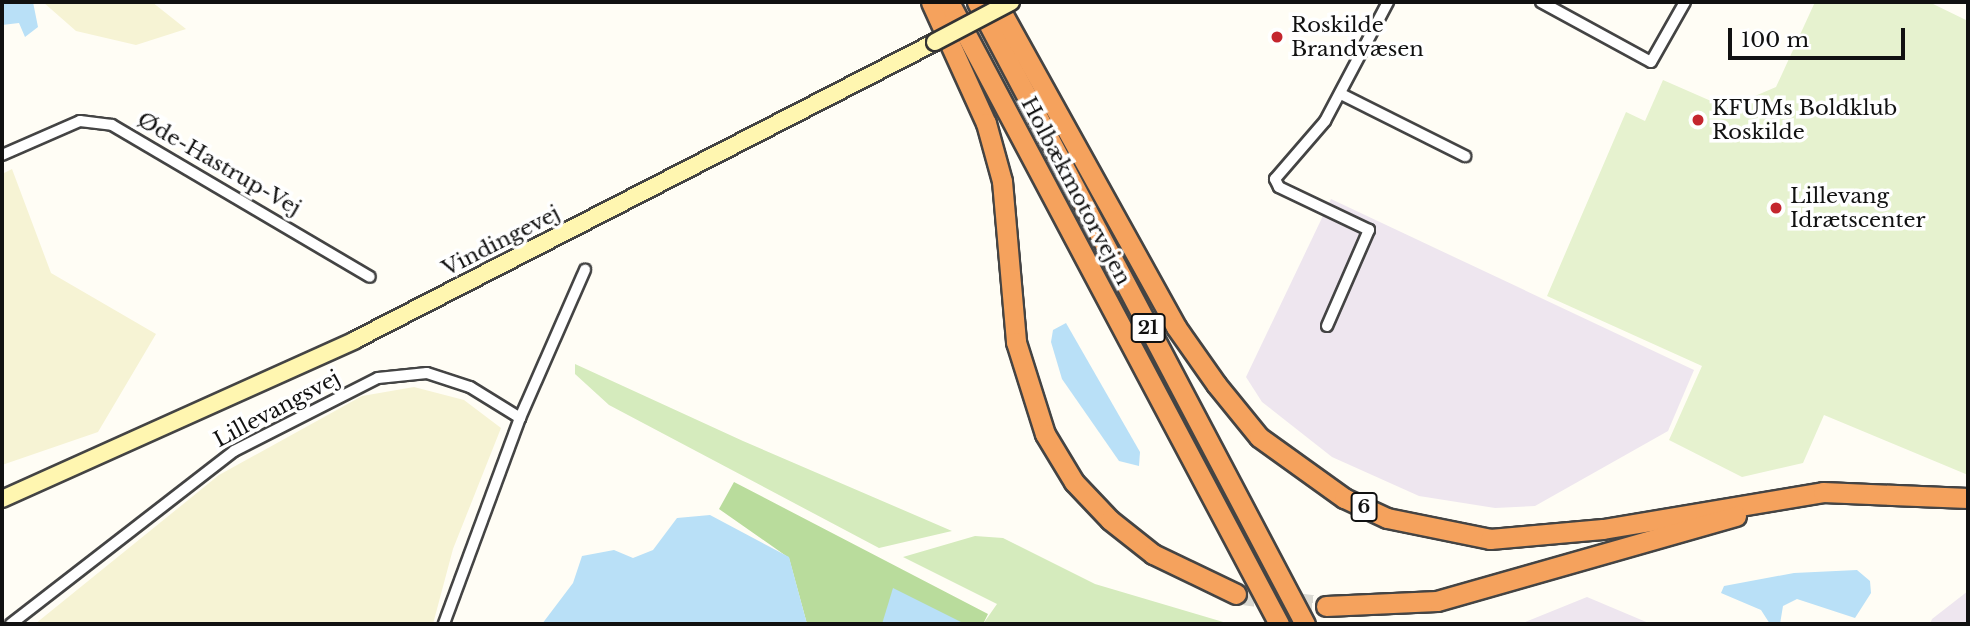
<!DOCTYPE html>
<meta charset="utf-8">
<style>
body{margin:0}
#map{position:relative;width:1970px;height:626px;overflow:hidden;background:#fffdf5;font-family:"Libre Baskerville",serif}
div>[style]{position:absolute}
.industrial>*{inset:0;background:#eee6ef}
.farmland>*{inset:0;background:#f6f3d4}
.green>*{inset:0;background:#d5ebbd}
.forest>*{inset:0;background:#b9dc9c}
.pitch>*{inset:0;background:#e6f2cf}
.water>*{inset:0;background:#b9e0f7}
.motorway-tunnel>*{height:19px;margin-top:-9.5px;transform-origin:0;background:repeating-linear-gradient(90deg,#dbdad3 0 19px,transparent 0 29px)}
.roads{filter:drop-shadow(2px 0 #444) drop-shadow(-2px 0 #444) drop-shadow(0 2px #444) drop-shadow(0 -2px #444)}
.minor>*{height:10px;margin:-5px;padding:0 5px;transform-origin:5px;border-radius:5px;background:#fff}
.secondary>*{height:16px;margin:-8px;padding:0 8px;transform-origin:8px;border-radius:8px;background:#fff6b0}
.motorway>*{height:19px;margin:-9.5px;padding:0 9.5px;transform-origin:9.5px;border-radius:9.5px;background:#f5a25d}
.bridges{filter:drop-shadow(2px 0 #333) drop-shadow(-2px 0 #333) drop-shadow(0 2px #333) drop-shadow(0 -2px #333)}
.secondary-bridge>*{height:16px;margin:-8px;padding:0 8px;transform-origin:8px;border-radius:8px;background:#fff6b0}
.dots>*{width:19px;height:19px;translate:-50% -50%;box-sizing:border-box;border:4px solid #fff;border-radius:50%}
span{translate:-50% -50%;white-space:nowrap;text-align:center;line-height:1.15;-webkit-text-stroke:7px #fff;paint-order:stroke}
.shield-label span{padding:2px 5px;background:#fff;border:2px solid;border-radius:5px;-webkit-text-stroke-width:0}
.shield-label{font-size:19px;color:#111;font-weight:700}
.poi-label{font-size:21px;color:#111}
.left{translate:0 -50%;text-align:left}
.street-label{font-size:21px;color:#111}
.frame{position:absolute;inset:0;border:4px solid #111;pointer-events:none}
.scale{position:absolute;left:1728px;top:28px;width:177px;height:32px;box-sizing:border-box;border:4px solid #111;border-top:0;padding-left:9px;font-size:21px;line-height:24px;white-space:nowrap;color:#111;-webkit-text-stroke:5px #fff;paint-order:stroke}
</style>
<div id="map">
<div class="industrial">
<div style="clip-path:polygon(1331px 199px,1694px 370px,1668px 431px,1535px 506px,1495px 508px,1419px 496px,1332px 457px,1262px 402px,1246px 377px)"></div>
<div style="clip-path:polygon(1968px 591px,1968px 624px,1930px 624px,1932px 619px)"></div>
<div style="clip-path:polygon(1587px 597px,1651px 624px,1520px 624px)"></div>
</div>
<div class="farmland">
<div style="clip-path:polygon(43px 2px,152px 2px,186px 29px,136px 45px,76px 31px)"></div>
<div style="clip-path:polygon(12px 169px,51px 273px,156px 334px,98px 432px,2px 465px,2px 174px)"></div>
<div style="clip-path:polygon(414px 387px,464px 400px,501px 428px,453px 549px,433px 624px,35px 624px,219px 475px,362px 396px)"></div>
</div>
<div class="green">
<div style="clip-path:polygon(575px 364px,743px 441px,952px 531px,879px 548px,609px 405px,575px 374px)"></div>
<div style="clip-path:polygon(975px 536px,1003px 538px,1095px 584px,1230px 624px,983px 624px,997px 604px,903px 557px)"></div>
</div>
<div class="forest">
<div style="clip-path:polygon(734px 482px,988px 614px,983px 624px,807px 624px,789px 558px,719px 509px)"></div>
</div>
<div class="pitch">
<div style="clip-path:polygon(1815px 2px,1929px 2px,1968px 21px,1968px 475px,1824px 415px,1803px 463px,1742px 477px,1669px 440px,1702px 366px,1547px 296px,1626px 112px,1645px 121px,1663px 80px,1727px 108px,1776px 87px)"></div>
</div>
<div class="water">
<div style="clip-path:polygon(2px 2px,33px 2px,38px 27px,25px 37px,19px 23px,2px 25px)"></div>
<div style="clip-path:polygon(1066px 323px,1140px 452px,1139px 466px,1119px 461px,1062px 379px,1051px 342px,1053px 330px)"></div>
<div style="clip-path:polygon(710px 515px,789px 557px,807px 624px,542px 624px,573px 583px,582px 556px,614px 550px,633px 558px,653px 550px,677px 518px)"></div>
<div style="clip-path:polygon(1857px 570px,1870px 581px,1871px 593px,1855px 618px,1797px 599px,1783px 606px,1780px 624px,1770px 624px,1761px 610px,1721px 593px,1724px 586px,1794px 573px)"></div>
<div style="clip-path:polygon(893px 588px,961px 622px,961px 624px,882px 624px)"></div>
</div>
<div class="motorway-tunnel">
<div style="left:1236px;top:594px;width:91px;rotate:7.6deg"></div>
</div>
<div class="roads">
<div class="minor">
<div style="left:1541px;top:2px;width:125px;rotate:28.6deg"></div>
<div style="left:1651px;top:62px;width:69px;rotate:-60.5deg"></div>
<div style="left:1341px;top:94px;width:139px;rotate:26.6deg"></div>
<div style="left:2px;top:155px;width:85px;rotate:-23.6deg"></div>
<div style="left:80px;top:121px;width:32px;rotate:7deg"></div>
<div style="left:112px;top:125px;width:299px;rotate:30.5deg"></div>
<div style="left:1327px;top:326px;width:105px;rotate:-66.4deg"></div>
<div style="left:1369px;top:230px;width:100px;rotate:-154.5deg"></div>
<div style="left:1279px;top:187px;width:9px;rotate:-117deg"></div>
<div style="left:1275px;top:179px;width:77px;rotate:-49.2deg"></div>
<div style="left:1325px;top:121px;width:135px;rotate:-62.1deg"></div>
<div style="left:520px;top:418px;width:162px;rotate:-66.3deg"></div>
<div style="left:11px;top:624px;width:282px;rotate:-37.8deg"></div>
<div style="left:234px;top:451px;width:161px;rotate:-26.9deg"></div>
<div style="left:378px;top:378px;width:49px;rotate:-5.8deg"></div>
<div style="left:427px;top:373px;width:45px;rotate:18deg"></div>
<div style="left:470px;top:387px;width:59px;rotate:31.8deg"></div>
<div style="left:520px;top:418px;width:220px;rotate:110.3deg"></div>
</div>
<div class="secondary">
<div style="left:2px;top:499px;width:387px;rotate:-24.2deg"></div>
<div style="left:355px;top:340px;width:652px;rotate:-27.19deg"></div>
</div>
<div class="motorway">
<div style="left:931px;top:2px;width:133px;rotate:65.6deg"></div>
<div style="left:986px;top:123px;width:60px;rotate:74.6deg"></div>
<div style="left:1002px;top:181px;width:162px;rotate:85deg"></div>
<div style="left:1016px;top:342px;width:96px;rotate:72.5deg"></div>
<div style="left:1045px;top:434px;width:56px;rotate:58.9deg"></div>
<div style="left:1074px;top:482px;width:52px;rotate:46.5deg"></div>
<div style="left:1110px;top:520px;width:55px;rotate:38.3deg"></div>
<div style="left:1153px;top:554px;width:92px;rotate:25.7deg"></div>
<div style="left:949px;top:2px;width:704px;rotate:62.05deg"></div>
<div style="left:977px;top:2px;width:703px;rotate:62.2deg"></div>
<div style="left:996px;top:2px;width:372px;rotate:61deg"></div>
<div style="left:1176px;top:327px;width:70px;rotate:54.9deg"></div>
<div style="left:1216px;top:384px;width:68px;rotate:50.9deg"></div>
<div style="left:1259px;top:437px;width:105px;rotate:35.7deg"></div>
<div style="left:1344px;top:498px;width:47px;rotate:24.9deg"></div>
<div style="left:1387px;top:518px;width:105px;rotate:11.5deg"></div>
<div style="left:1490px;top:539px;width:113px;rotate:-5.1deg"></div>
<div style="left:1603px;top:529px;width:223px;rotate:-9.5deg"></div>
<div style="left:1823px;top:492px;width:145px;rotate:2.4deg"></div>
<div style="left:1326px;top:606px;width:111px;rotate:-2.6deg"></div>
<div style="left:1437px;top:601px;width:311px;rotate:-15.9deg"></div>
</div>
</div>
<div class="bridges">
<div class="secondary-bridge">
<div style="left:935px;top:42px;width:86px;rotate:-27.8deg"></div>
</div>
</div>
<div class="dots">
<div style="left:1277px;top:37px;background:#c4262e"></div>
<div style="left:1698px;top:120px;background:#c4262e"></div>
<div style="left:1776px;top:208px;background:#c4262e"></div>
</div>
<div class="shield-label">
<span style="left:1148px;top:328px">21</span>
<span style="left:1364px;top:507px">6</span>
</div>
<div class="poi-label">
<span class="left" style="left:1291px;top:37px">Roskilde<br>Brandvæsen</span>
<span class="left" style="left:1712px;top:120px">KFUMs Boldklub<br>Roskilde</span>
<span class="left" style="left:1790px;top:208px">Lillevang<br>Idrætscenter</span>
</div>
<div class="street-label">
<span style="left:219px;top:164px;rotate:30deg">Øde-Hastrup-Vej</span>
<span style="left:1076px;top:191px;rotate:62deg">Holbækmotorvejen</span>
<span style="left:501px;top:241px;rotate:-27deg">Vindingevej</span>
<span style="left:277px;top:409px;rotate:-28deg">Lillevangsvej</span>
</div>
<div class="frame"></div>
<div class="scale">100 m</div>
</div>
